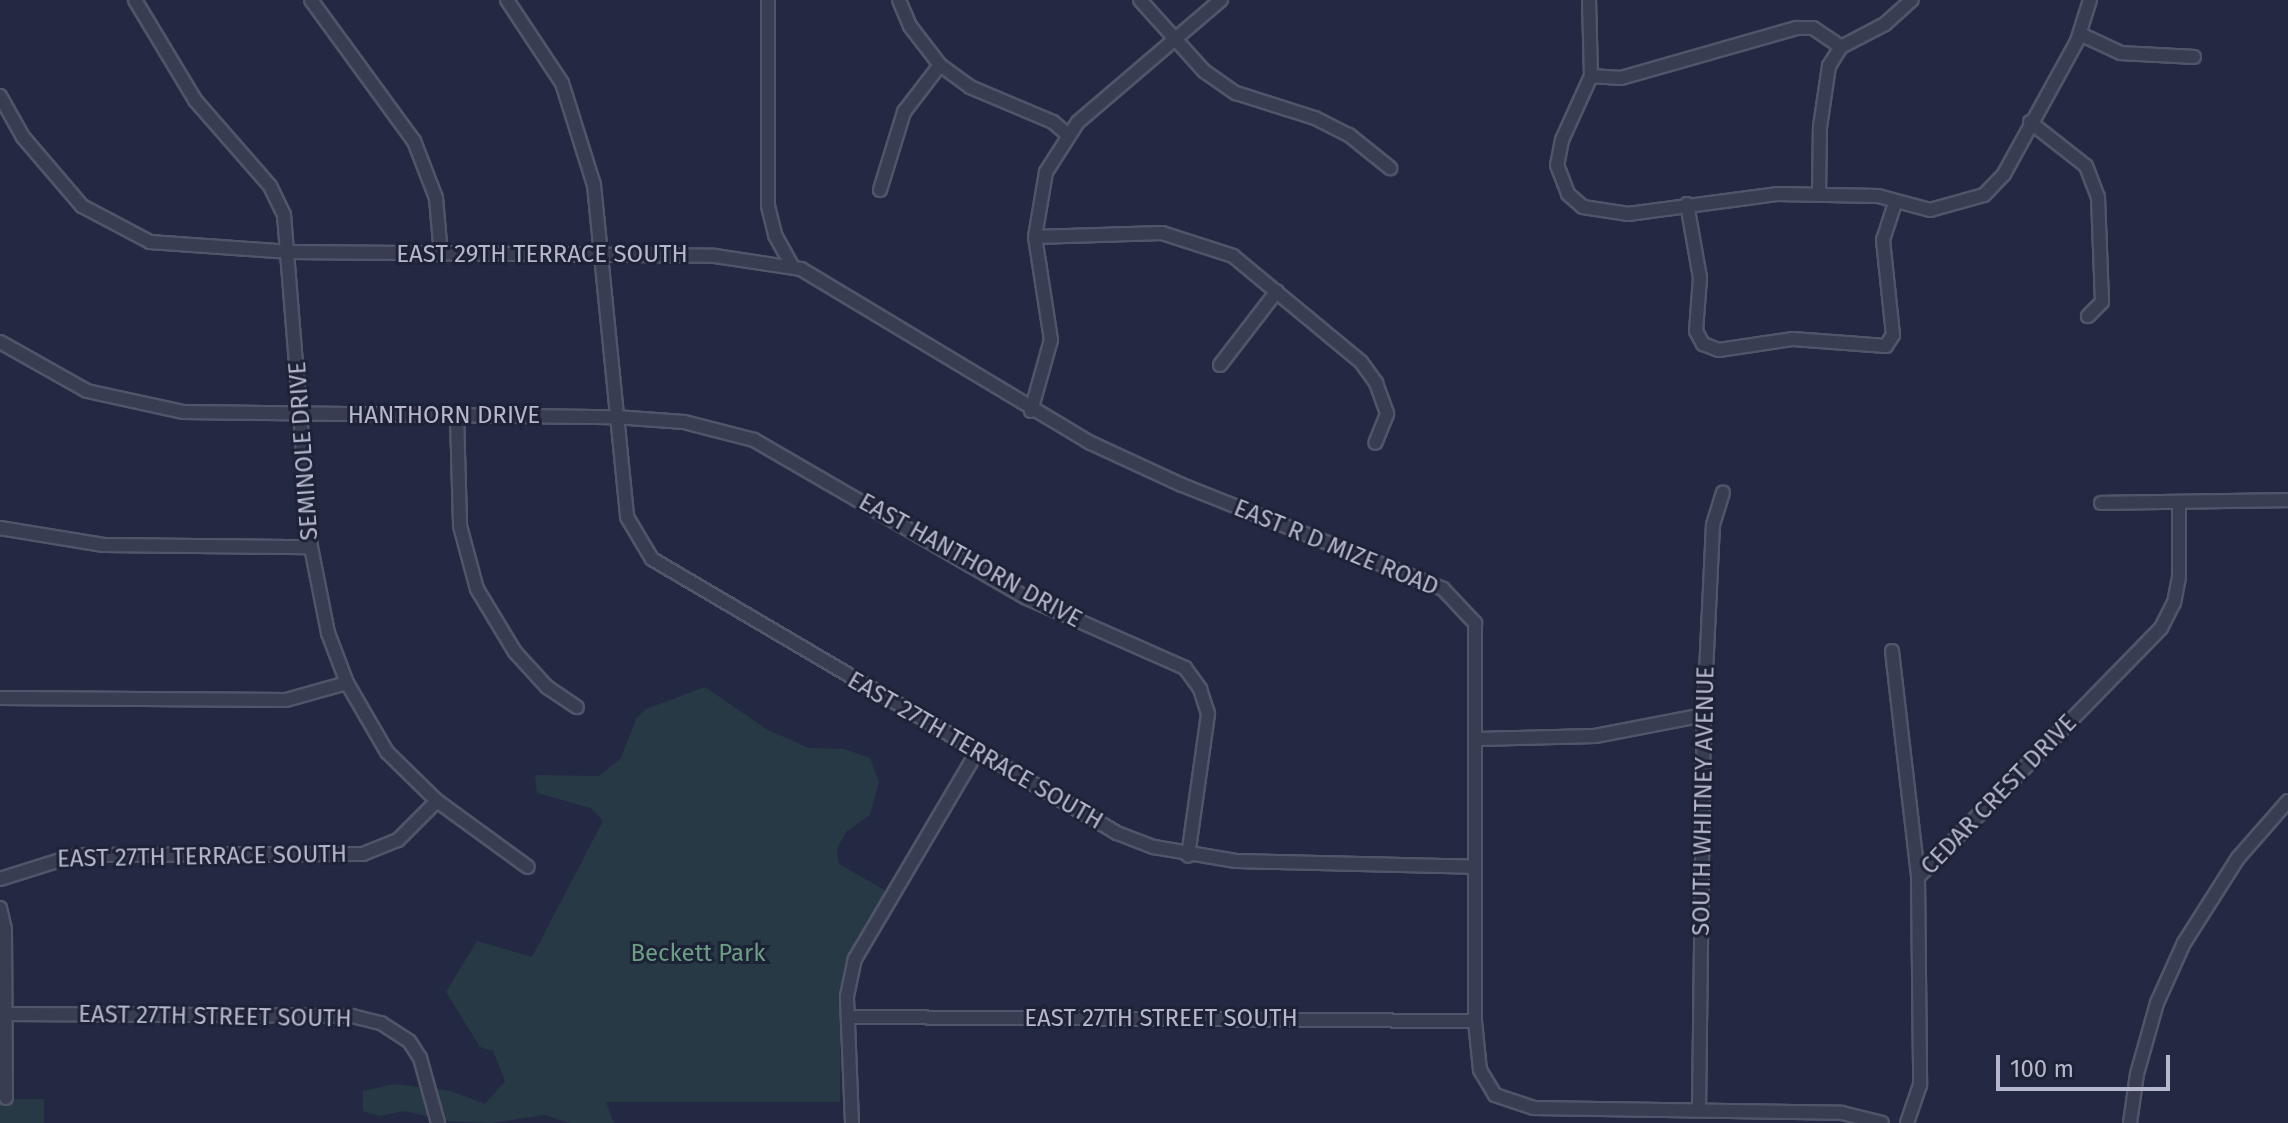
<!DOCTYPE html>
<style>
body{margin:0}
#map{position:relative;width:2288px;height:1123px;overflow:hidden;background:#242943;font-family:"Fira Sans",sans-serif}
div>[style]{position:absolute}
.green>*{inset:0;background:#263944;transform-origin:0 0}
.roads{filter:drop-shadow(2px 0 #505569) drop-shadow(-2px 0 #505569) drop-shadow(0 2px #505569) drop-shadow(0 -2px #505569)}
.minor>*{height:12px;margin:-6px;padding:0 6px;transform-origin:6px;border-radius:6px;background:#383d52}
span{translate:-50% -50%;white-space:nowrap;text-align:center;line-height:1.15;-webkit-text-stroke:6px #1d2237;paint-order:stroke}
.street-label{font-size:24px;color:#b5b8cc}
.park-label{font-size:24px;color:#6b9f83}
.scale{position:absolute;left:1996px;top:1055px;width:174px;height:36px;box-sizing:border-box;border:4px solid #b5b8cc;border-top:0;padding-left:10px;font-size:24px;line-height:28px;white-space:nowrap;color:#b5b8cc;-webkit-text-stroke:6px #1d2237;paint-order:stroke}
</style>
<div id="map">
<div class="green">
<div style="clip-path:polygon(705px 687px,768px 730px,809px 748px,844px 749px,870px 758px,879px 782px,870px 815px,846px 832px,837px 849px,839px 864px,886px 891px,841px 985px,840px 1102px,606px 1102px,614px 1123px,569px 1123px,545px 1115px,491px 1123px,448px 1121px,404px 1111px,380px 1116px,363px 1111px,363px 1091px,394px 1084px,451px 1091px,485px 1104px,505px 1081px,493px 1051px,480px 1047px,446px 992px,477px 941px,532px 957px,603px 821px,591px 808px,537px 793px,535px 775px,599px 776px,621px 758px,636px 719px,646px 709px)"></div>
<div style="left:0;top:1099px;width:44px;height:24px"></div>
</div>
<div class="roads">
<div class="minor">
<div style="left:135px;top:0;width:117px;rotate:59deg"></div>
<div style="left:195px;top:100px;width:114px;rotate:48.9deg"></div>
<div style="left:270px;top:186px;width:32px;rotate:64deg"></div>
<div style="left:284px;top:215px;width:333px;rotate:85.4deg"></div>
<div style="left:311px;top:547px;width:88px;rotate:78.8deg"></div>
<div style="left:328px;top:633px;width:53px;rotate:69.2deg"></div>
<div style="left:347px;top:683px;width:80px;rotate:59.9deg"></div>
<div style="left:387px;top:752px;width:70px;rotate:44.4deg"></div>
<div style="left:437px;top:801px;width:112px;rotate:36deg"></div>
<div style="left:311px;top:0;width:175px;rotate:53.9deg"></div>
<div style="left:414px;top:141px;width:61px;rotate:68.9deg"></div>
<div style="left:436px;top:198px;width:57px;rotate:85deg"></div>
<div style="left:507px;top:0;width:100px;rotate:56.5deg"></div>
<div style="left:562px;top:83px;width:107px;rotate:72.6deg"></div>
<div style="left:594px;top:185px;width:334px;rotate:84.3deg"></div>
<div style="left:627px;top:517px;width:49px;rotate:59.2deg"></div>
<div style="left:652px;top:559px;width:540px;rotate:30.51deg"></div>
<div style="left:1117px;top:833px;width:40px;rotate:21deg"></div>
<div style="left:1154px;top:847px;width:83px;rotate:9.7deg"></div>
<div style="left:1236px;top:861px;width:238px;rotate:1.4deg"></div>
<div style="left:768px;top:0;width:206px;rotate:90deg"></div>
<div style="left:768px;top:206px;width:30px;rotate:76deg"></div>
<div style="left:775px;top:235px;width:37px;rotate:61deg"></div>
<div style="left:899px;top:0;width:28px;rotate:67deg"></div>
<div style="left:910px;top:26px;width:49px;rotate:52.4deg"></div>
<div style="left:940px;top:65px;width:37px;rotate:36deg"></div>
<div style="left:970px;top:87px;width:90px;rotate:22.9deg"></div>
<div style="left:1053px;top:122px;width:18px;rotate:41deg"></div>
<div style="left:1140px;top:0;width:96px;rotate:48deg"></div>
<div style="left:1204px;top:71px;width:39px;rotate:35deg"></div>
<div style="left:1236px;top:93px;width:83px;rotate:17.6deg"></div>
<div style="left:1315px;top:118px;width:38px;rotate:27deg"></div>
<div style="left:1349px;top:135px;width:53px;rotate:38.8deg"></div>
<div style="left:1589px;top:0;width:76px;rotate:88.5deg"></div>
<div style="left:1591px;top:76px;width:70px;rotate:114.4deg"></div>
<div style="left:1562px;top:140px;width:25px;rotate:101deg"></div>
<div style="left:1557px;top:165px;width:31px;rotate:69deg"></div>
<div style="left:1568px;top:194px;width:20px;rotate:41deg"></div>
<div style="left:1583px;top:207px;width:46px;rotate:8.8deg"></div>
<div style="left:1628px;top:214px;width:150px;rotate:-7.6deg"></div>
<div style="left:1777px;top:194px;width:101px;rotate:1.1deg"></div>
<div style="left:1878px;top:196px;width:54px;rotate:15.1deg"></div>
<div style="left:1930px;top:210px;width:56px;rotate:-15.5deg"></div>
<div style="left:1984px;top:195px;width:29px;rotate:-46deg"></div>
<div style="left:2004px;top:174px;width:152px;rotate:-61.2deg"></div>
<div style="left:2077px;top:41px;width:43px;rotate:-72.4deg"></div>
<div style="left:2080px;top:34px;width:45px;rotate:24.9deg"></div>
<div style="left:2121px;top:53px;width:73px;rotate:3.1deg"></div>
<div style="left:1591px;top:76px;width:30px;rotate:4deg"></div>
<div style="left:1621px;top:78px;width:183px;rotate:-15.9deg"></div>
<div style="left:1797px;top:28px;width:16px"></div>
<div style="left:1813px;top:28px;width:34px;rotate:34deg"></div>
<div style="left:0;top:96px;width:47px;rotate:60.7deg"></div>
<div style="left:23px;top:137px;width:91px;rotate:49.5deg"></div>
<div style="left:82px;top:206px;width:77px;rotate:27.9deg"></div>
<div style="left:150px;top:242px;width:141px;rotate:4.1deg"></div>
<div style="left:291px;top:252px;width:424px;rotate:0.5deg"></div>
<div style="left:715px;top:256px;width:87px;rotate:8.6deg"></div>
<div style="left:801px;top:269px;width:338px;rotate:31deg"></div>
<div style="left:1091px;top:443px;width:100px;rotate:24.8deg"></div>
<div style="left:1182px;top:485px;width:281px;rotate:21.7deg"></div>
<div style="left:1443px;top:589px;width:47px;rotate:46.7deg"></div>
<div style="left:1475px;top:623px;width:398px;rotate:90deg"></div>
<div style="left:1475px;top:1021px;width:49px;rotate:84.2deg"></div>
<div style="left:1480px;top:1070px;width:29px;rotate:59deg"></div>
<div style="left:1495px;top:1095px;width:41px;rotate:18.4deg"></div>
<div style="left:1534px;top:1108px;width:308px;rotate:0.9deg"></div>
<div style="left:1842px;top:1113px;width:41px;rotate:14deg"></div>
<div style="left:2030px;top:122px;width:71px;rotate:38.2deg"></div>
<div style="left:2086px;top:166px;width:33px;rotate:69deg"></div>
<div style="left:2098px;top:197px;width:105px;rotate:87.8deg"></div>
<div style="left:2102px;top:302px;width:20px;rotate:135deg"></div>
<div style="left:880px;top:190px;width:82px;rotate:-72.9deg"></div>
<div style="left:904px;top:112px;width:59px;rotate:-52.5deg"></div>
<div style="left:1819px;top:195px;width:68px;rotate:-89.2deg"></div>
<div style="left:1820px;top:127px;width:62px;rotate:-81.6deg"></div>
<div style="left:1829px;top:66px;width:22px;rotate:-58deg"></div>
<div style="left:1841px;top:47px;width:50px;rotate:-27.6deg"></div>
<div style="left:1885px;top:24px;width:36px;rotate:-42deg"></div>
<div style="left:1687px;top:204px;width:75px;rotate:80deg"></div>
<div style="left:1700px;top:278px;width:53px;rotate:94.3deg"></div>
<div style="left:1696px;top:331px;width:15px;rotate:62deg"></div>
<div style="left:1703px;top:344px;width:17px;rotate:21deg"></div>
<div style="left:1719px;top:350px;width:75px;rotate:-8.5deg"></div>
<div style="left:1793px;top:339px;width:93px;rotate:4.3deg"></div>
<div style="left:1886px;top:346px;width:13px;rotate:-58deg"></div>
<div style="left:1893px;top:335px;width:96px;rotate:-96deg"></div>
<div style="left:1883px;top:240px;width:38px;rotate:-72deg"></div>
<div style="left:1035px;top:237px;width:127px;rotate:-1.8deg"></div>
<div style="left:1162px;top:233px;width:75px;rotate:17.9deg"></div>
<div style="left:1233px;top:256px;width:166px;rotate:39.6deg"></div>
<div style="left:1361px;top:362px;width:26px;rotate:54deg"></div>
<div style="left:1376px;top:383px;width:33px;rotate:70deg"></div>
<div style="left:1387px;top:414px;width:31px;rotate:112deg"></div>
<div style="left:0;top:342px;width:100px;rotate:29.4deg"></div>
<div style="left:87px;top:391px;width:98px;rotate:12.3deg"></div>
<div style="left:183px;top:412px;width:432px;rotate:0.7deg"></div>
<div style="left:615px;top:417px;width:69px;rotate:4.1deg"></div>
<div style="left:684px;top:422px;width:72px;rotate:14.4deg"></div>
<div style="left:754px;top:440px;width:315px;rotate:30.1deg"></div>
<div style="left:1027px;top:598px;width:173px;rotate:23.9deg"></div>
<div style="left:1185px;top:668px;width:26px;rotate:54deg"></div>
<div style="left:1200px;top:689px;width:26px;rotate:72deg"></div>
<div style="left:1208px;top:714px;width:143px;rotate:98deg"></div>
<div style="left:1220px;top:365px;width:93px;rotate:-52.4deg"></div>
<div style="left:1031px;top:411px;width:74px;rotate:-74.3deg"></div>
<div style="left:1051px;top:340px;width:104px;rotate:-98.8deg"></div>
<div style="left:1035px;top:237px;width:66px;rotate:-80.4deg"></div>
<div style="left:1046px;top:172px;width:59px;rotate:-57.4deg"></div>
<div style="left:1078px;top:122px;width:188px;rotate:-40.5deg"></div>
<div style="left:457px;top:416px;width:110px;rotate:88.4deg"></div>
<div style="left:460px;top:526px;width:65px;rotate:74.9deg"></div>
<div style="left:477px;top:589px;width:74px;rotate:58.9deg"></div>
<div style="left:515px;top:652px;width:47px;rotate:47.6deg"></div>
<div style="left:547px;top:687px;width:36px;rotate:34deg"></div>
<div style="left:2101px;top:503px;width:187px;rotate:-0.9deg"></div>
<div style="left:0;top:528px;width:105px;rotate:9.3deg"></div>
<div style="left:104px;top:545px;width:207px;rotate:0.6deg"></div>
<div style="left:1892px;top:651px;width:227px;rotate:83.4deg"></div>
<div style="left:1918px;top:877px;width:208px;rotate:89.4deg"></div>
<div style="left:1920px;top:1085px;width:40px;rotate:108.9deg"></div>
<div style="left:0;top:698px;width:286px;rotate:0.4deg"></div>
<div style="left:286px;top:700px;width:63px;rotate:-15.6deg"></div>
<div style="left:1478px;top:739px;width:117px;rotate:-1.5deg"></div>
<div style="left:1595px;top:736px;width:111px;rotate:-10.9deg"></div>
<div style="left:1918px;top:877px;width:348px;rotate:-45.7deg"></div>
<div style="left:2161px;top:628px;width:28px;rotate:-63deg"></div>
<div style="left:2174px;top:603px;width:26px;rotate:-79deg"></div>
<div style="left:2179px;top:577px;width:75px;rotate:-90deg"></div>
<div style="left:0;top:879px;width:80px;rotate:-17.5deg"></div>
<div style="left:76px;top:855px;width:287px;rotate:-0.2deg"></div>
<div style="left:363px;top:854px;width:38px;rotate:-22deg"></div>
<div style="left:398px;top:840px;width:55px;rotate:-45deg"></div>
<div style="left:0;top:908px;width:22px;rotate:77deg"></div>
<div style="left:5px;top:929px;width:169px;rotate:89.7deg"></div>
<div style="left:5px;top:1014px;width:347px;rotate:0.3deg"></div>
<div style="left:352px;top:1016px;width:30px;rotate:14deg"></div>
<div style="left:381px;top:1023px;width:33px;rotate:33deg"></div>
<div style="left:409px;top:1041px;width:20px;rotate:57deg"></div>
<div style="left:420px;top:1058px;width:67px;rotate:74.5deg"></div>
<div style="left:848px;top:1017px;width:627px;rotate:0.37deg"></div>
<div style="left:1699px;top:1110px;width:395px;rotate:-89.3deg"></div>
<div style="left:1704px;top:715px;width:190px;rotate:-87.3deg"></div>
<div style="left:1713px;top:525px;width:34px;rotate:-73deg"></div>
<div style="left:852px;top:1123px;width:127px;rotate:-92.3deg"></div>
<div style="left:847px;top:996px;width:38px;rotate:-78deg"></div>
<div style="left:855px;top:959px;width:240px;rotate:-59.5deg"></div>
<div style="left:2130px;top:1123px;width:49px;rotate:-81.9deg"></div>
<div style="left:2137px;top:1074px;width:74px;rotate:-74.3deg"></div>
<div style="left:2157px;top:1003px;width:66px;rotate:-65.8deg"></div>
<div style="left:2184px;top:943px;width:101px;rotate:-57.6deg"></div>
<div style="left:2238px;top:858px;width:76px;rotate:-48.7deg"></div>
</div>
</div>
<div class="street-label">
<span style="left:542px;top:255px">EAST 29TH TERRACE SOUTH</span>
<span style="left:444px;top:416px">HANTHORN DRIVE</span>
<span style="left:304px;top:451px;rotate:-94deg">SEMINOLE DRIVE</span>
<span style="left:1336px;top:548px;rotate:22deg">EAST R D MIZE ROAD</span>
<span style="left:970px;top:561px;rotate:29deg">EAST HANTHORN DRIVE</span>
<span style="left:975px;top:751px;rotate:30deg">EAST 27TH TERRACE SOUTH</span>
<span style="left:1999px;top:795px;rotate:-46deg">CEDAR CREST DRIVE</span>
<span style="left:1704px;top:801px;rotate:-89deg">SOUTH WHITNEY AVENUE</span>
<span style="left:202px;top:857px;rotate:-1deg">EAST 27TH TERRACE SOUTH</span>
<span style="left:215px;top:1017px;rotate:1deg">EAST 27TH STREET SOUTH</span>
<span style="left:1161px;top:1019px">EAST 27TH STREET SOUTH</span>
</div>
<div class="park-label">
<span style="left:698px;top:954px">Beckett Park</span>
</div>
<div class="scale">100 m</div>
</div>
